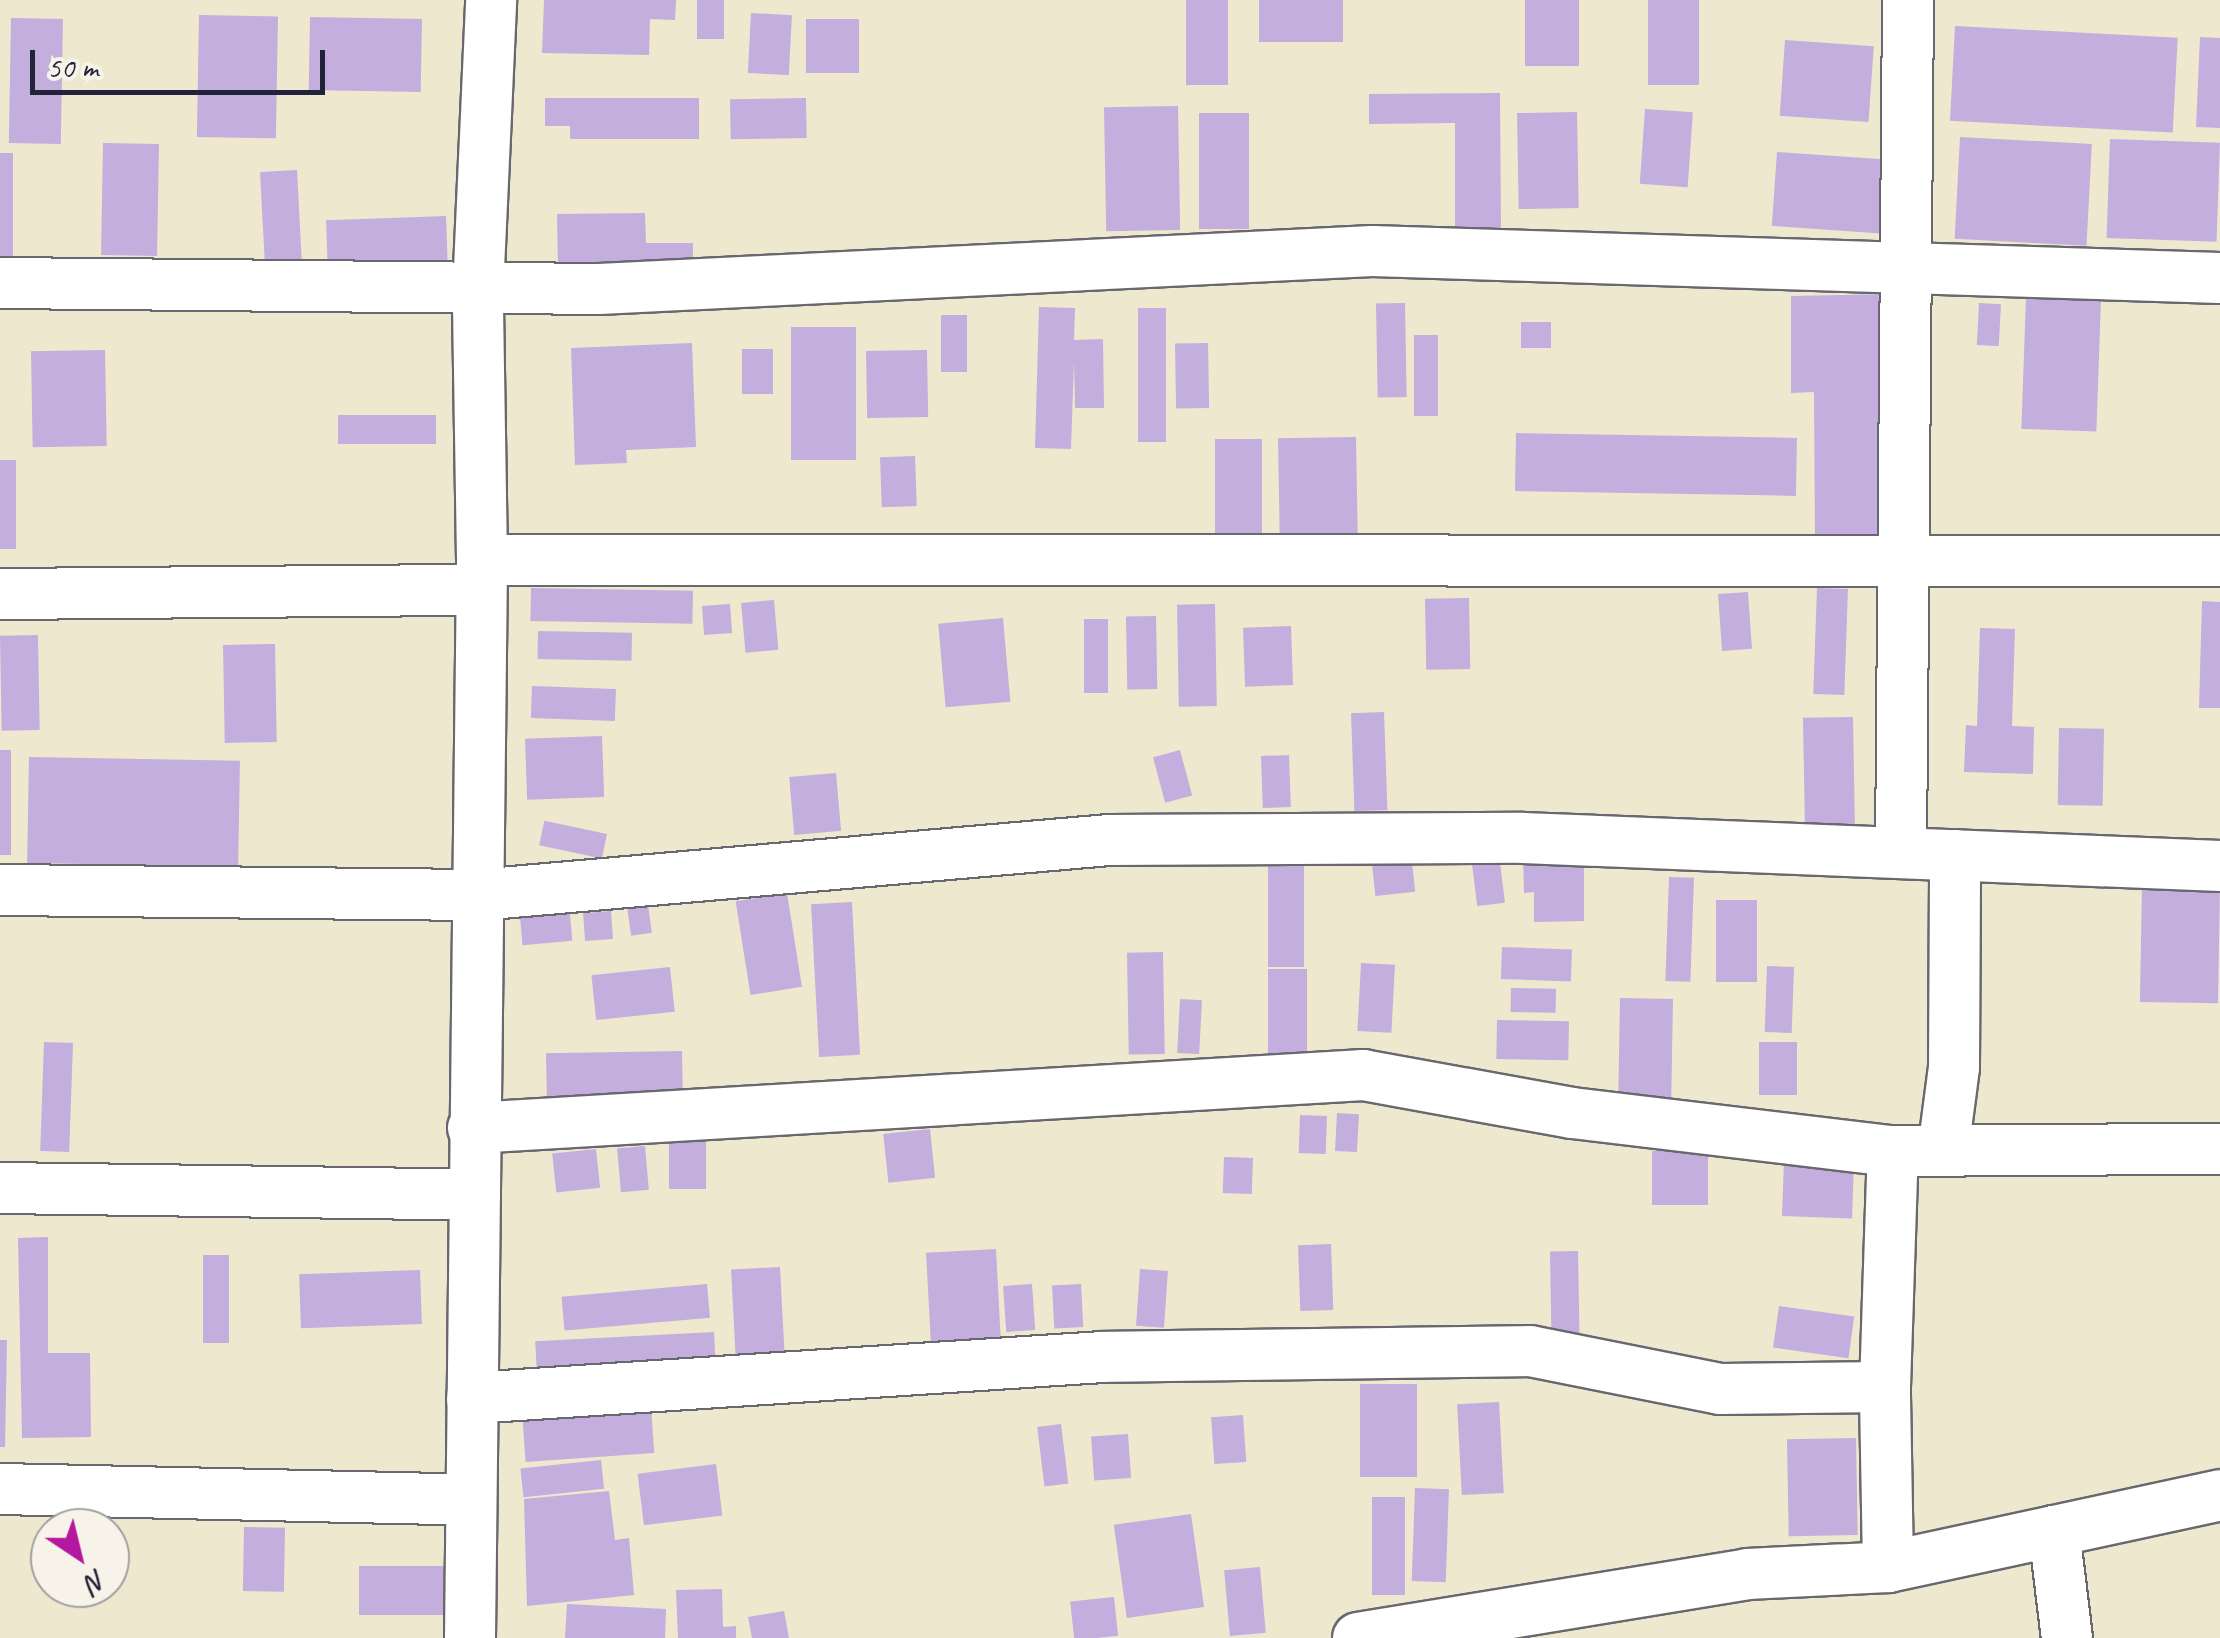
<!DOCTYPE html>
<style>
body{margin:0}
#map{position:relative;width:2220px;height:1638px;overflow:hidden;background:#eee8cf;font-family:Caveat,sans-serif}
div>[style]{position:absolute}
.building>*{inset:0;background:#c3aedd;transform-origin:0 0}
.roads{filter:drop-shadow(2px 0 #69676f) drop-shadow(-2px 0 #69676f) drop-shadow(0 2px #69676f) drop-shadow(0 -2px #69676f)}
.minor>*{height:50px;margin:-25px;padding:0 25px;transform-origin:25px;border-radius:25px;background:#fff}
span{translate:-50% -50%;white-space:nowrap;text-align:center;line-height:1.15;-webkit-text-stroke:10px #f7f3e8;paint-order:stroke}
.north{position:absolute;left:30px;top:1508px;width:100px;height:100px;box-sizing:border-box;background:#f7f3e8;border:2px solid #a29fa3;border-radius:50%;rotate:145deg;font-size:28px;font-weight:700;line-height:40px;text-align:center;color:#22223b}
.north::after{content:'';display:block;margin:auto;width:35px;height:45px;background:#b5179e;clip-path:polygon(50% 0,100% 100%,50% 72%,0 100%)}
.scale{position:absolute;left:30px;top:50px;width:295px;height:45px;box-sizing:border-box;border:5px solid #22223b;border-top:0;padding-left:12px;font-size:30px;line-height:35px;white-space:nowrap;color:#22223b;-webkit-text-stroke:8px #f7f3e8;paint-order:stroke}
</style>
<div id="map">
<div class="building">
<div style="clip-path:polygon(544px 0,676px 0,675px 20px,650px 19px,649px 55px,542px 53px)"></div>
<div style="left:697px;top:0;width:27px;height:39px"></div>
<div style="left:1186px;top:0;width:42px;height:85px"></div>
<div style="left:1259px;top:0;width:84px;height:42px"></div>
<div style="left:1525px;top:0;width:54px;height:66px"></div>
<div style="left:1648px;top:0;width:51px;height:85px"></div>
<div style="left:751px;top:13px;width:41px;height:60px;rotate:3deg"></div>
<div style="left:199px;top:15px;width:79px;height:122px;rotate:1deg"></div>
<div style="left:310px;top:17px;width:112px;height:73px;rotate:1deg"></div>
<div style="left:11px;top:18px;width:52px;height:125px;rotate:1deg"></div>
<div style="left:806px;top:19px;width:53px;height:54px"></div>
<div style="left:1955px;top:26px;width:223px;height:95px;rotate:3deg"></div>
<div style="clip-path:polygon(2200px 37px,2220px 38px,2220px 128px,2196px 127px)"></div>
<div style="left:1785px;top:40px;width:89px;height:76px;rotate:4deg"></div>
<div style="clip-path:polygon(1500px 93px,1501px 229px,1455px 229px,1455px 123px,1369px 124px,1369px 94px)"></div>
<div style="clip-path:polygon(545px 98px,699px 98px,699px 139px,570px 139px,570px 126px,545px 126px)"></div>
<div style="left:806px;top:98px;width:40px;height:76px;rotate:89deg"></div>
<div style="left:1178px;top:106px;width:124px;height:74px;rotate:89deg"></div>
<div style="left:1645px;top:109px;width:48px;height:75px;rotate:4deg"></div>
<div style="left:1577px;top:112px;width:96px;height:60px;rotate:89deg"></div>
<div style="left:1249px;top:113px;width:116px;height:50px;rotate:90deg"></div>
<div style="left:1960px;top:137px;width:132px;height:102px;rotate:3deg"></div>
<div style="left:2110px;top:139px;width:110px;height:99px;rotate:2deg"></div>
<div style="left:103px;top:143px;width:56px;height:112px;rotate:1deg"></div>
<div style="left:1777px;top:152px;width:116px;height:74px;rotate:4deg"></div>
<div style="left:0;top:153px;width:13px;height:103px"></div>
<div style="left:297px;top:170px;width:113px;height:37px;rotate:87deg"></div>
<div style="clip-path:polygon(645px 213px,646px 243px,693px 243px,693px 266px,558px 269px,557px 214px)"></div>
<div style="left:446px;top:216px;width:63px;height:120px;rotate:88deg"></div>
<div style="clip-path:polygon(1892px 294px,1895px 539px,1815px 541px,1814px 392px,1791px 393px,1791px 296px)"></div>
<div style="left:2026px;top:297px;width:75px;height:132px;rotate:2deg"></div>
<div style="left:1405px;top:303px;width:94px;height:29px;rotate:89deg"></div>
<div style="left:1979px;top:303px;width:22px;height:42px;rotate:3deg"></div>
<div style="clip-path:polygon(1039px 307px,1075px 308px,1074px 340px,1103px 339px,1104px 408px,1075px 408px,1074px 361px,1071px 449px,1035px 448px)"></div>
<div style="left:1138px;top:308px;width:28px;height:134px"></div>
<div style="left:941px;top:315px;width:26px;height:57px"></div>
<div style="left:1521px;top:322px;width:30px;height:26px"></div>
<div style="left:791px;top:327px;width:65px;height:133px"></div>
<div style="left:1414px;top:335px;width:24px;height:81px"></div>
<div style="clip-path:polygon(692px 343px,696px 447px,626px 450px,627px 463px,575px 465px,571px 348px)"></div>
<div style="left:1208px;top:343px;width:65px;height:33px;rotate:89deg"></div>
<div style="left:742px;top:349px;width:31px;height:45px"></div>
<div style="left:105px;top:350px;width:96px;height:74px;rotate:89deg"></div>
<div style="left:927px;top:350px;width:67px;height:61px;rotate:89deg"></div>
<div style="left:338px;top:415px;width:98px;height:29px"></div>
<div style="left:1516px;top:433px;width:281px;height:58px;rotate:1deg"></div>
<div style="left:1356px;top:437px;width:108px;height:78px;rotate:89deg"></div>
<div style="left:1262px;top:439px;width:105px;height:47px;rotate:90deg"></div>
<div style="left:915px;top:456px;width:50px;height:35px;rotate:88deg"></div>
<div style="left:0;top:460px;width:16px;height:89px"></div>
<div style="left:531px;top:588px;width:162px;height:33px;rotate:1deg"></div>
<div style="left:1817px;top:588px;width:31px;height:106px;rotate:2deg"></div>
<div style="left:1748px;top:592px;width:57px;height:30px;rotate:86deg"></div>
<div style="left:1469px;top:598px;width:71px;height:44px;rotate:89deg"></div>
<div style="left:774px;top:600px;width:50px;height:33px;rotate:85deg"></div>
<div style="clip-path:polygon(2202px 601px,2220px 602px,2220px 708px,2199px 708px)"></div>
<div style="left:730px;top:604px;width:29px;height:28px;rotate:86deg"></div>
<div style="left:1215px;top:604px;width:102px;height:38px;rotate:89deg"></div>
<div style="left:1156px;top:616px;width:73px;height:30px;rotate:89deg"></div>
<div style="left:1003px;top:618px;width:84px;height:65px;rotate:85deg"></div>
<div style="left:1084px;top:619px;width:24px;height:74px"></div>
<div style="left:1291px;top:626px;width:59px;height:48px;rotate:88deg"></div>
<div style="clip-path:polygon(1980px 628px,2015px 629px,2012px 726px,2034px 727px,2033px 774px,1964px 772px,1966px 725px,1977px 726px)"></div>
<div style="left:538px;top:631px;width:94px;height:28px;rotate:1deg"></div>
<div style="left:38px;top:635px;width:95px;height:38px;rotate:89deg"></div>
<div style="left:275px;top:644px;width:98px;height:52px;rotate:89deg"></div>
<div style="left:532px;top:686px;width:84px;height:32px;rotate:2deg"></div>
<div style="left:1384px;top:712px;width:98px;height:33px;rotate:88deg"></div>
<div style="left:1853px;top:717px;width:108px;height:50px;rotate:89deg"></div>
<div style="left:2059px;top:728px;width:45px;height:77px;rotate:1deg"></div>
<div style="left:602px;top:736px;width:61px;height:77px;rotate:88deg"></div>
<div style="left:0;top:750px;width:11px;height:105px"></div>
<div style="left:1180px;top:750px;width:47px;height:28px;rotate:75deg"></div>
<div style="left:1289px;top:755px;width:52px;height:28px;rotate:88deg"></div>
<div style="left:29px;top:757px;width:211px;height:106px;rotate:1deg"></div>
<div style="left:836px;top:773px;width:58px;height:47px;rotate:85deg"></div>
<div style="left:607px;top:834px;width:25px;height:64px;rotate:102deg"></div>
<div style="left:1268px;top:846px;width:36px;height:121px"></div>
<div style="left:1411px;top:852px;width:40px;height:40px;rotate:84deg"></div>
<div style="left:1499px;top:854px;width:49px;height:28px;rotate:83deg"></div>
<div style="clip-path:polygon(1523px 856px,1584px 864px,1584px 921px,1534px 922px,1534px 892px,1524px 893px)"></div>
<div style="left:1669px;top:877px;width:25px;height:104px;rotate:2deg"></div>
<div style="left:2142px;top:885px;width:78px;height:117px;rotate:1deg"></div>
<div style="left:787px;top:893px;width:95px;height:52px;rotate:81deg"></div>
<div style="left:1716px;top:900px;width:41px;height:82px"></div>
<div style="left:852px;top:902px;width:153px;height:41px;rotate:87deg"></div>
<div style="left:569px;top:903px;width:38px;height:50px;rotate:85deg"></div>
<div style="left:648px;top:905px;width:28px;height:21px;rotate:82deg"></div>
<div style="left:611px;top:911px;width:28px;height:28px;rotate:86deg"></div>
<div style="left:1502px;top:947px;width:70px;height:32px;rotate:2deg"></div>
<div style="left:1163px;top:952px;width:102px;height:36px;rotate:89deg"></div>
<div style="left:1361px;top:963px;width:34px;height:68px;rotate:3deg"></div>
<div style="left:1767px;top:966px;width:27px;height:66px;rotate:2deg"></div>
<div style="left:670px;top:967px;width:45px;height:79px;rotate:84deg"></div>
<div style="left:1268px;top:969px;width:39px;height:103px"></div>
<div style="left:1511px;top:988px;width:45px;height:24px;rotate:1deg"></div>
<div style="left:1620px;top:998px;width:53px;height:115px;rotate:1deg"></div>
<div style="left:1180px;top:999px;width:22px;height:54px;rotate:3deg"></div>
<div style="left:1497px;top:1020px;width:72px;height:39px;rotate:1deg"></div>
<div style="left:44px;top:1042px;width:29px;height:109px;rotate:2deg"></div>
<div style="left:1759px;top:1042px;width:38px;height:53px"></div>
<div style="left:682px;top:1051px;width:45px;height:136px;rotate:89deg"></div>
<div style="left:1337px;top:1113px;width:22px;height:38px;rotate:3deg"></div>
<div style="left:1300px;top:1115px;width:27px;height:38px;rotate:2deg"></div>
<div style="left:930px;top:1129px;width:49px;height:47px;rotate:84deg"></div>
<div style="left:669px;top:1139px;width:37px;height:50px"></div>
<div style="left:645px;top:1146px;width:44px;height:28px;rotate:85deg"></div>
<div style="left:596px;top:1149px;width:39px;height:44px;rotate:84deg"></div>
<div style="left:1652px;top:1151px;width:56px;height:54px"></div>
<div style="left:1224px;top:1157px;width:29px;height:36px;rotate:2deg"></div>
<div style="left:1784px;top:1160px;width:70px;height:56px;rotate:2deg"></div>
<div style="clip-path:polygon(48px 1237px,48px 1353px,90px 1353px,91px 1437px,22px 1438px,18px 1238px)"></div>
<div style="left:1331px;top:1244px;width:66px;height:33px;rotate:88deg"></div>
<div style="left:996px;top:1249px;width:108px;height:70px;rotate:87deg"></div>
<div style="left:1578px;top:1251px;width:89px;height:28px;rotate:89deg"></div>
<div style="left:203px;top:1255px;width:26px;height:88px"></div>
<div style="left:780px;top:1267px;width:104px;height:49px;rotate:87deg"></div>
<div style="left:1140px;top:1269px;width:28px;height:57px;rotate:4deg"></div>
<div style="left:420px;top:1270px;width:54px;height:121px;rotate:88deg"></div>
<div style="left:707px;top:1284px;width:34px;height:146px;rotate:85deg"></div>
<div style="left:1032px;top:1284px;width:46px;height:29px;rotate:86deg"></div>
<div style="left:1081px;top:1284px;width:43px;height:29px;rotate:87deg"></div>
<div style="left:1779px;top:1306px;width:76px;height:42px;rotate:8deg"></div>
<div style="left:714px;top:1332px;width:43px;height:179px;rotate:87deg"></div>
<div style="clip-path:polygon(0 1340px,7px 1340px,5px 1447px,0 1447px)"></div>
<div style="left:1417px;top:1384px;width:93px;height:57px;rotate:90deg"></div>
<div style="left:1499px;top:1402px;width:91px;height:42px;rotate:87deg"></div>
<div style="left:651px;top:1406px;width:47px;height:129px;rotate:86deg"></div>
<div style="left:1243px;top:1415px;width:47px;height:32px;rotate:86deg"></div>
<div style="left:1061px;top:1424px;width:60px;height:24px;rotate:83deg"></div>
<div style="left:1128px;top:1434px;width:44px;height:37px;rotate:86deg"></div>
<div style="left:1856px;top:1438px;width:97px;height:69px;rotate:89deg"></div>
<div style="left:601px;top:1460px;width:29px;height:81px;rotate:84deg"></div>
<div style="left:716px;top:1464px;width:52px;height:79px;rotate:83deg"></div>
<div style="left:1415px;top:1488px;width:34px;height:93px;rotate:2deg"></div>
<div style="clip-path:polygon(609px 1491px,615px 1540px,629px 1538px,634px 1595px,527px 1606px,524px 1499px)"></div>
<div style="left:1372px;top:1497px;width:33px;height:98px"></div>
<div style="left:1191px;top:1514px;width:94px;height:78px;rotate:82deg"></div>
<div style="left:244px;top:1527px;width:41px;height:64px;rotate:1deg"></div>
<div style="left:446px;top:1566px;width:49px;height:87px;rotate:90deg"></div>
<div style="left:1260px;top:1567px;width:66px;height:36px;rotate:85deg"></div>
<div style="clip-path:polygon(722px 1589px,723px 1627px,736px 1626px,736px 1638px,678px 1638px,676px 1590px)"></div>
<div style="left:1114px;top:1597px;width:39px;height:44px;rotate:84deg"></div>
<div style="clip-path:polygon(567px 1604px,666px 1609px,665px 1638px,565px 1638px)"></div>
<div style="clip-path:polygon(784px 1611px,789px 1638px,752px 1638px,748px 1617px)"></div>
</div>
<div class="roads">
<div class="minor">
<div style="left:0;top:283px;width:599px;rotate:0.57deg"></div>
<div style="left:599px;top:289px;width:774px;rotate:-2.81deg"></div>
<div style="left:1372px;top:251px;width:848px;rotate:1.82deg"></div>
<div style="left:482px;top:560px;width:1738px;rotate:0.03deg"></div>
<div style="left:0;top:594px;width:481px;rotate:-0.5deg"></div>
<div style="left:1901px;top:853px;width:853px;rotate:-89.53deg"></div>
<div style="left:0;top:890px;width:478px;rotate:0.6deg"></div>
<div style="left:478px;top:895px;width:633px;rotate:-4.98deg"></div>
<div style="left:1109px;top:840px;width:414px;rotate:-0.3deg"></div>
<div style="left:1523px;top:838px;width:698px;rotate:2.3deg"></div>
<div style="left:473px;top:1128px;width:892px;rotate:-3.41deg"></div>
<div style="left:1363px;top:1075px;width:212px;rotate:10.3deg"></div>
<div style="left:1572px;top:1113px;width:323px;rotate:6.8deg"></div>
<div style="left:1893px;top:1151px;width:327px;rotate:-0.4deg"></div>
<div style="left:1943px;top:1151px;width:85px;rotate:-82.5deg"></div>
<div style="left:1954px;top:1067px;width:212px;rotate:-89.7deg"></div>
<div style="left:0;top:1188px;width:475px;rotate:0.8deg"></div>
<div style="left:472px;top:1398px;width:631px;rotate:-3.72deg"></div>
<div style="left:1102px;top:1357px;width:428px;rotate:-0.8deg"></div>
<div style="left:1530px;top:1351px;width:194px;rotate:11.3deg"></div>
<div style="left:1720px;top:1389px;width:165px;rotate:-0.7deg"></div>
<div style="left:0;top:1489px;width:471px;rotate:1.3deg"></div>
<div style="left:2054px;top:1531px;width:108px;rotate:83.1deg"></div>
<div style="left:1888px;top:1567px;width:180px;rotate:-91deg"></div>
<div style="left:1885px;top:1387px;width:236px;rotate:-88.1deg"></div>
<div style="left:470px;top:1638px;width:1078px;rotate:-89.36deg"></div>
<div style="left:482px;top:560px;width:269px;rotate:-90.9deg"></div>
<div style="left:478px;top:291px;width:291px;rotate:-87.4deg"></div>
<div style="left:1358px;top:1638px;width:394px;rotate:-9.3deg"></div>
<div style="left:1747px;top:1574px;width:141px;rotate:-2.8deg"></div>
<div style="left:1888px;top:1567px;width:340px;rotate:-12.2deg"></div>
</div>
</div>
<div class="north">N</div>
<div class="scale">50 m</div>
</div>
